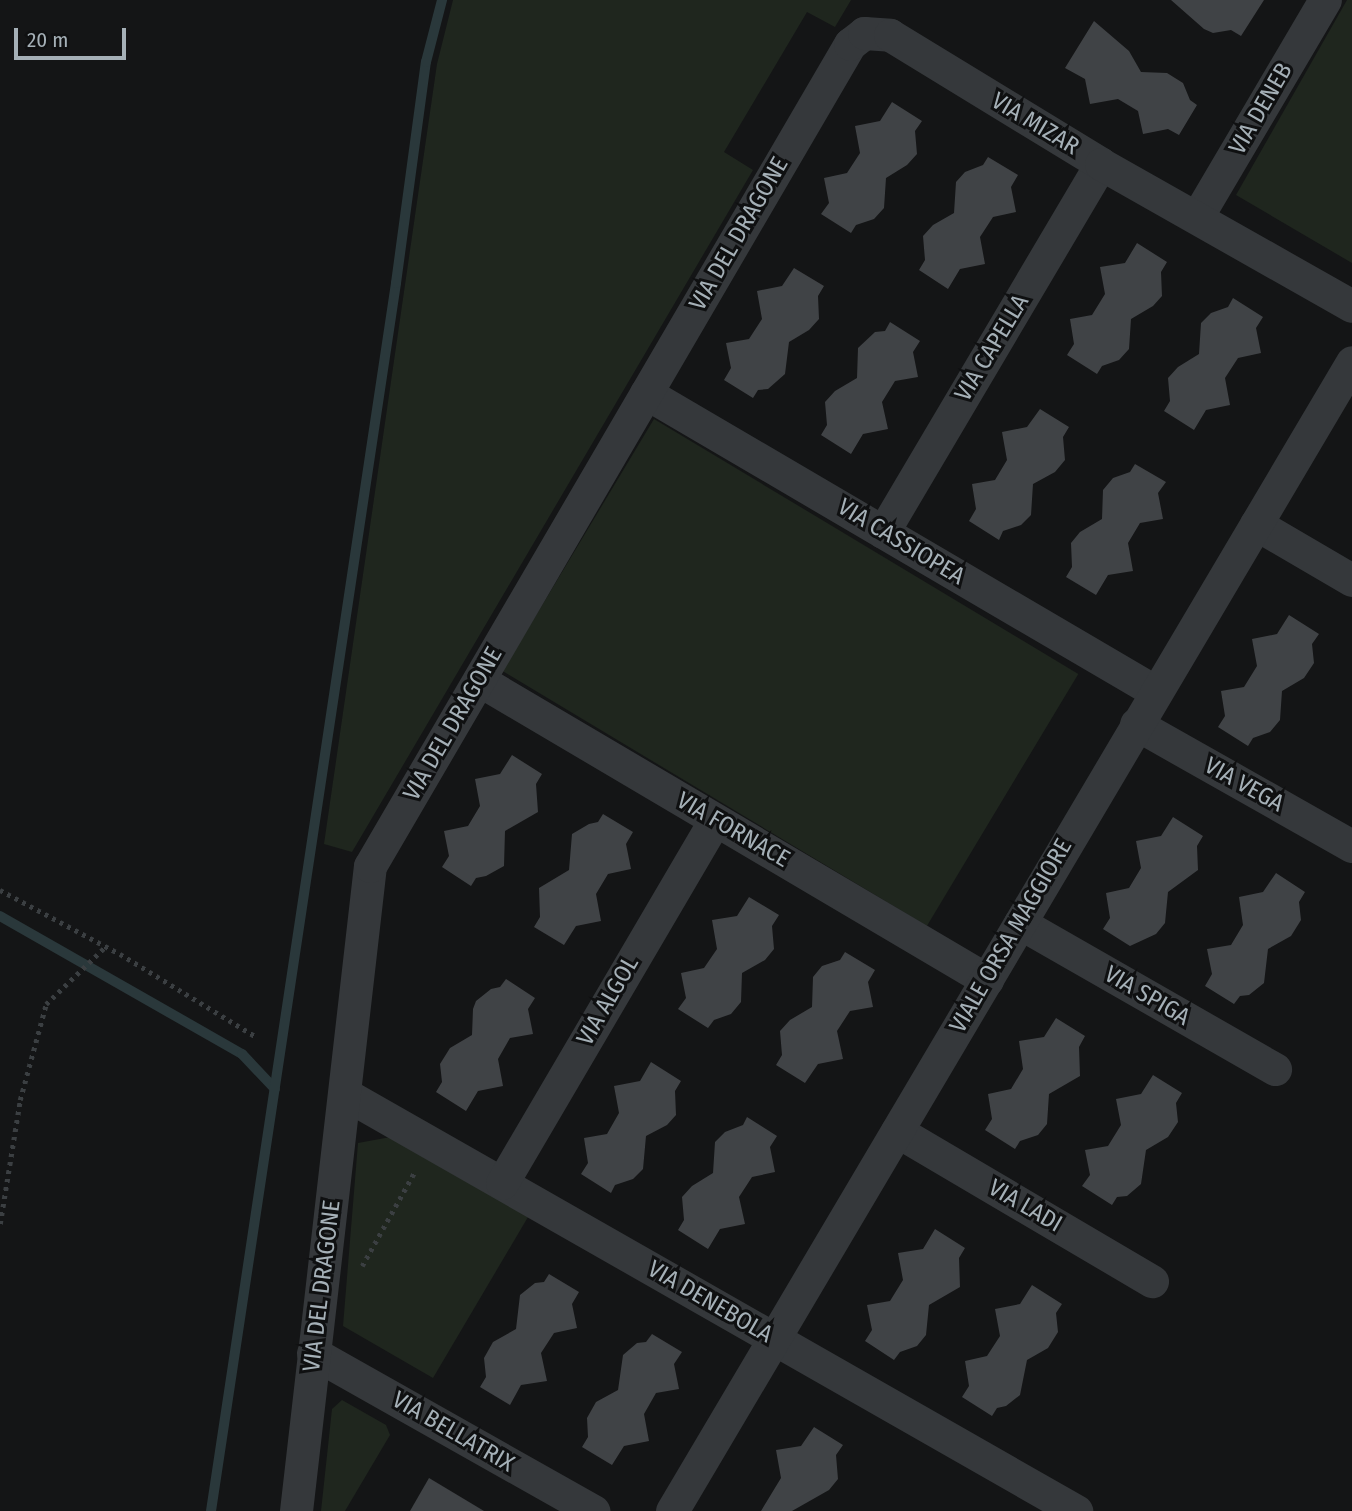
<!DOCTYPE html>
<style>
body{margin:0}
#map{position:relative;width:1352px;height:1511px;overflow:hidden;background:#141516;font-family:"Fira Sans Condensed",sans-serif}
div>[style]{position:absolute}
.green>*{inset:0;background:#1f261e;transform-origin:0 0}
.stream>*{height:10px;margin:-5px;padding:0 5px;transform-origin:5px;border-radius:5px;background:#2a383b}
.building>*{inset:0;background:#404346}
.path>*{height:4.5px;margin-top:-2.25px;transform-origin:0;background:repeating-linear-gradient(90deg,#3b3f42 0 3.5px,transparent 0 8.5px)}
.street>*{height:33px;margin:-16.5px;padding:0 16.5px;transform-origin:16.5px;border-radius:16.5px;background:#35383b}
span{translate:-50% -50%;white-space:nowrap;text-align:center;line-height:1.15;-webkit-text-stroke:6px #0f1011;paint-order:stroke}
.street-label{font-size:24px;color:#a5b0b7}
.scale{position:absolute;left:14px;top:28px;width:112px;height:32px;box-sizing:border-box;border:4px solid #a5b0b7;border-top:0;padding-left:9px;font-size:21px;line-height:24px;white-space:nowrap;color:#a5b0b7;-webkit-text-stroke:5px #0f1011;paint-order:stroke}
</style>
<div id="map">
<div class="green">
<div style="clip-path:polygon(453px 0,851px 0,835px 27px,807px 12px,724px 152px,753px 170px,352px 852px,324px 844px,437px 64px)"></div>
<div style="clip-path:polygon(1347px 0,1352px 0,1352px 263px,1236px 195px)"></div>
<div style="left:654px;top:419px;width:495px;height:294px;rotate:31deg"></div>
<div style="clip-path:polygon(396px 1136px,528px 1217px,433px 1378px,343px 1326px,358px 1143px)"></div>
<div style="clip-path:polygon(342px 1400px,386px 1425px,390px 1435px,345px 1511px,321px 1511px,332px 1409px)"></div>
</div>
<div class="stream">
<div style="left:0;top:916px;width:279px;rotate:29.7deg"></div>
<div style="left:242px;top:1054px;width:48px;rotate:46.7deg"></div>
<div style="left:211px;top:1511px;width:1242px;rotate:-81.43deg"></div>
<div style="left:396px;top:283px;width:223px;rotate:-82.3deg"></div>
<div style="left:426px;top:62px;width:64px;rotate:-75.5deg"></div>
</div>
<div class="building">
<div style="clip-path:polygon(1171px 0,1264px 0,1241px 36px,1231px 30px,1213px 33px,1204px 29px)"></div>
<div style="clip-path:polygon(1094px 21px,1129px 51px,1141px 72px,1167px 73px,1183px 83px,1190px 100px,1197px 105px,1179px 135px,1168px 129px,1143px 134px,1138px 111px,1118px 99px,1090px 104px,1085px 79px,1065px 68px)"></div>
<div style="clip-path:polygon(892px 102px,922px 121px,915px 131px,917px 154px,907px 165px,886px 178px,884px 208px,874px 219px,856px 225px,851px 233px,821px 214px,829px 203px,824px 178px,847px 173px,860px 153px,855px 126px,880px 121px)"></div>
<div style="clip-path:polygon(988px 157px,1018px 175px,1011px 187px,1016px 212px,993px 217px,980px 237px,985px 264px,960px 269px,948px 289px,919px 270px,925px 260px,923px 236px,933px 225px,954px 213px,956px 182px,965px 172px,983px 165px)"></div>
<div style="clip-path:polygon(1137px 243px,1167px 262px,1161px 272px,1162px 296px,1153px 306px,1131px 319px,1129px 349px,1119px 360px,1102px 366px,1097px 374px,1067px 355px,1074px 344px,1070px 319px,1092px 315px,1105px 294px,1100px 267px,1125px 263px)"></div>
<div style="clip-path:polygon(794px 268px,824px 286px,818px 296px,819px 319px,809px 330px,789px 342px,785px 374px,768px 389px,758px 390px,753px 398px,724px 380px,731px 368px,726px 343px,749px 339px,762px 319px,757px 291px,782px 286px)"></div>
<div style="clip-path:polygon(1233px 298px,1263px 317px,1256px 328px,1261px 353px,1238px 358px,1225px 378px,1230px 405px,1206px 410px,1194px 430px,1164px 411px,1170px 401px,1168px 378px,1178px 367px,1199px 354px,1201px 323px,1211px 313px,1228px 307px)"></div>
<div style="clip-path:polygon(890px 322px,920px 341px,913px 352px,918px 377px,895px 381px,882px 402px,888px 429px,863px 434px,851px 454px,821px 435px,827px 425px,825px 402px,835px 391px,857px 378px,858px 348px,875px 332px,885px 331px)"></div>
<div style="clip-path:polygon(1040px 409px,1069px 427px,1063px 437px,1065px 460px,1055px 472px,1033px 484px,1031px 515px,1021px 525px,1003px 531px,999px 540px,969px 521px,976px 509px,972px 484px,995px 480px,1007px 460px,1002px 432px,1027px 427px)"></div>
<div style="clip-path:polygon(1135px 464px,1166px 482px,1158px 493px,1163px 519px,1140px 523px,1128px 543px,1133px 571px,1108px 575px,1096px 595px,1066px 577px,1072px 567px,1071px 543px,1080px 532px,1102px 519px,1103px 490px,1113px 478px,1130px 472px)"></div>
<div style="clip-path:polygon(1289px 615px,1319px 634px,1312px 644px,1314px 663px,1304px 678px,1282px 691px,1280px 720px,1270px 732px,1253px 738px,1248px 746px,1218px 727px,1225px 716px,1221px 691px,1244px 687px,1257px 666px,1252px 639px,1277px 634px)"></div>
<div style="clip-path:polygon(512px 755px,542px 774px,536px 784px,538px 812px,505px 831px,504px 866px,486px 876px,476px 878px,471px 886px,442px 867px,449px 856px,444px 831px,468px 826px,480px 806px,475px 779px,500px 774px)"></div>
<div style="clip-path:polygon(603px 814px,633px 832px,626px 844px,631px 869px,608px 874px,596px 894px,601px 921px,576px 926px,564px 945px,534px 927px,540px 917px,539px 888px,569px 870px,572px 834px,589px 824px,598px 822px)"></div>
<div style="clip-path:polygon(1173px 817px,1203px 836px,1197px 846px,1198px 870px,1168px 892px,1165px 923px,1156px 934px,1130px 946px,1103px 929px,1110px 918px,1106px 893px,1129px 888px,1141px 868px,1136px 841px,1161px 836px)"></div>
<div style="clip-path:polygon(1276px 873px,1305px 892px,1299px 902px,1301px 920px,1291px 936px,1268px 949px,1264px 983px,1249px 995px,1240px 996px,1234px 1004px,1205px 986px,1212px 974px,1207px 949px,1231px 945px,1243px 925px,1239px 897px,1263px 892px)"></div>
<div style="clip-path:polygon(749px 897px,779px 915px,772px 926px,774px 949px,765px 960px,742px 973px,741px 1002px,731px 1014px,714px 1020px,708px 1028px,678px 1009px,686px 998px,681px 973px,704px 968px,717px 949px,712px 920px,737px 916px)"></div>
<div style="clip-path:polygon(845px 952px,875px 970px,868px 982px,873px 1007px,850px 1011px,837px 1031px,843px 1059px,818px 1064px,805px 1083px,776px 1065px,782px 1055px,780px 1031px,790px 1020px,812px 1007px,813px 977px,822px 966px,840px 960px)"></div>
<div style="clip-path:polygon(506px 979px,535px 998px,528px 1009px,533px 1034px,510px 1038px,498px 1059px,503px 1086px,478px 1091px,466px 1111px,436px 1092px,442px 1082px,440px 1064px,450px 1048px,472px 1035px,473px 1009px,476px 1001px,491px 989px,500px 987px)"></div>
<div style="clip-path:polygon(1056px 1018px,1085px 1036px,1079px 1047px,1080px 1076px,1049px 1094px,1047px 1124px,1038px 1135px,1020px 1141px,1015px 1149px,985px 1130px,992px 1119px,988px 1094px,1011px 1089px,1023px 1069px,1019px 1041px,1044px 1037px)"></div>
<div style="clip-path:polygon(651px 1062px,681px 1081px,675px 1091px,676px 1115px,667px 1125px,646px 1136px,643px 1169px,633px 1179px,615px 1185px,611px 1193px,581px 1174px,588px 1163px,584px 1138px,607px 1134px,619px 1113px,614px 1086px,640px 1081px)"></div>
<div style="clip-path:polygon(1153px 1075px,1182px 1093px,1176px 1103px,1178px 1122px,1168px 1137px,1146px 1150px,1141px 1184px,1127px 1196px,1117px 1197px,1112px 1205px,1082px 1186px,1090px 1175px,1085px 1150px,1108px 1146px,1121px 1125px,1116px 1099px,1141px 1094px)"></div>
<div style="clip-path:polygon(747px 1117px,777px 1136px,770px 1147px,775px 1172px,752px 1177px,739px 1197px,745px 1224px,720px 1229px,708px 1249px,678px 1230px,684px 1220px,682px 1197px,692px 1186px,713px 1173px,715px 1142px,725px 1132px,743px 1125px)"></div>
<div style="clip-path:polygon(935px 1229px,965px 1248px,959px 1258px,960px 1287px,929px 1305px,926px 1335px,917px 1346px,900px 1352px,894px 1360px,865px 1341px,872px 1330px,867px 1305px,890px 1301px,903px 1280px,898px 1253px,923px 1249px)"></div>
<div style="clip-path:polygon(549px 1274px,579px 1292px,572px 1304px,577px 1328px,554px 1333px,541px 1353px,547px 1381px,521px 1385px,510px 1405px,480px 1387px,486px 1377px,484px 1358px,493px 1342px,516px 1329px,520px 1295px,535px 1283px,544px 1282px)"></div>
<div style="clip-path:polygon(1032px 1285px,1062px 1304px,1056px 1313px,1058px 1332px,1048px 1348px,1027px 1360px,1020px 1395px,1006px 1406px,997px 1408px,992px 1416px,962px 1397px,969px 1386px,965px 1361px,987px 1356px,1000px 1336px,995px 1309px,1020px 1304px)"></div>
<div style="clip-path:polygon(652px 1334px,682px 1352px,674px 1364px,679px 1389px,656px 1393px,644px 1414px,649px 1441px,624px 1446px,612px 1465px,582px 1447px,588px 1437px,587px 1418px,596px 1402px,618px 1390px,623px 1355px,637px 1343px,646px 1342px)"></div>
<div style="clip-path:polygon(814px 1427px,843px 1445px,836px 1455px,838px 1479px,829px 1490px,792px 1511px,761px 1511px,781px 1478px,776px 1450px,801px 1446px)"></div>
<div style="clip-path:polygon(429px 1478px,484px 1511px,410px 1511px)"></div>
</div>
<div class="path">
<div style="left:0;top:890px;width:136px;rotate:28.1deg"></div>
<div style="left:120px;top:954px;width:158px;rotate:31.3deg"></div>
<div style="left:0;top:1224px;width:126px;rotate:-80.8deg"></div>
<div style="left:20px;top:1100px;width:99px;rotate:-74.8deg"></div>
<div style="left:46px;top:1004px;width:82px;rotate:-44deg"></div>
<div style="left:362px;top:1266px;width:107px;rotate:-60.8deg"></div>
</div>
<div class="street">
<div style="left:1197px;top:217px;width:252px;rotate:-59.5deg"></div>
<div style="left:646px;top:393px;width:591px;rotate:30.38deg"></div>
<div style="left:1256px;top:524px;width:111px;rotate:30.3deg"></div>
<div style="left:883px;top:532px;width:428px;rotate:-59.4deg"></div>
<div style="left:479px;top:680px;width:590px;rotate:30.56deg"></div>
<div style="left:1136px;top:724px;width:248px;rotate:29.5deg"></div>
<div style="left:1020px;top:923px;width:294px;rotate:29.8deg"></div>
<div style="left:345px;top:1094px;width:842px;rotate:29.7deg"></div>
<div style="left:897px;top:1131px;width:296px;rotate:30.5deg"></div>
<div style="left:502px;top:1183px;width:421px;rotate:-59.6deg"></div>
<div style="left:313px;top:1353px;width:322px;rotate:29.4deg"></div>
<div style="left:296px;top:1511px;width:649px;rotate:-83.46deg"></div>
<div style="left:370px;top:866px;width:952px;rotate:-59.72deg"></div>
<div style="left:850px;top:44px;width:18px;rotate:-38deg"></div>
<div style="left:864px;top:33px;width:26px;rotate:4deg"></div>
<div style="left:890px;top:35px;width:247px;rotate:31.4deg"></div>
<div style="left:1101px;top:164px;width:288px;rotate:29.5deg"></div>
<div style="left:672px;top:1511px;width:1335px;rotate:-59.38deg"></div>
</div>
<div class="street-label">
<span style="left:1261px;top:109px;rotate:-60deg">VIA DENEB</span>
<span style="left:1035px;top:124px;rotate:31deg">VIA MIZAR</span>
<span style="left:739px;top:234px;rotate:-60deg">VIA DEL DRAGONE</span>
<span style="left:992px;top:348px;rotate:-59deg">VIA CAPELLA</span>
<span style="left:901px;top:542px;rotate:31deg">VIA CASSIOPEA</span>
<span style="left:453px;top:724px;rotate:-60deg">VIA DEL DRAGONE</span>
<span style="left:1244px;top:785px;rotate:29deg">VIA VEGA</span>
<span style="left:733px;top:830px;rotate:30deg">VIA FORNACE</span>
<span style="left:1011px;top:936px;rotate:-60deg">VIALE ORSA MAGGIORE</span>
<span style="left:1147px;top:996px;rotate:30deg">VIA SPIGA</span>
<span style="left:608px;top:1001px;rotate:-60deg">VIA ALGOL</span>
<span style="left:1025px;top:1206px;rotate:30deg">VIA LADI</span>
<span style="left:322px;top:1286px;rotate:-83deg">VIA DEL DRAGONE</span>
<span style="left:710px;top:1302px;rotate:30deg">VIA DENEBOLA</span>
<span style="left:453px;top:1432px;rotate:30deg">VIA BELLATRIX</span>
</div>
<div class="scale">20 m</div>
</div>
